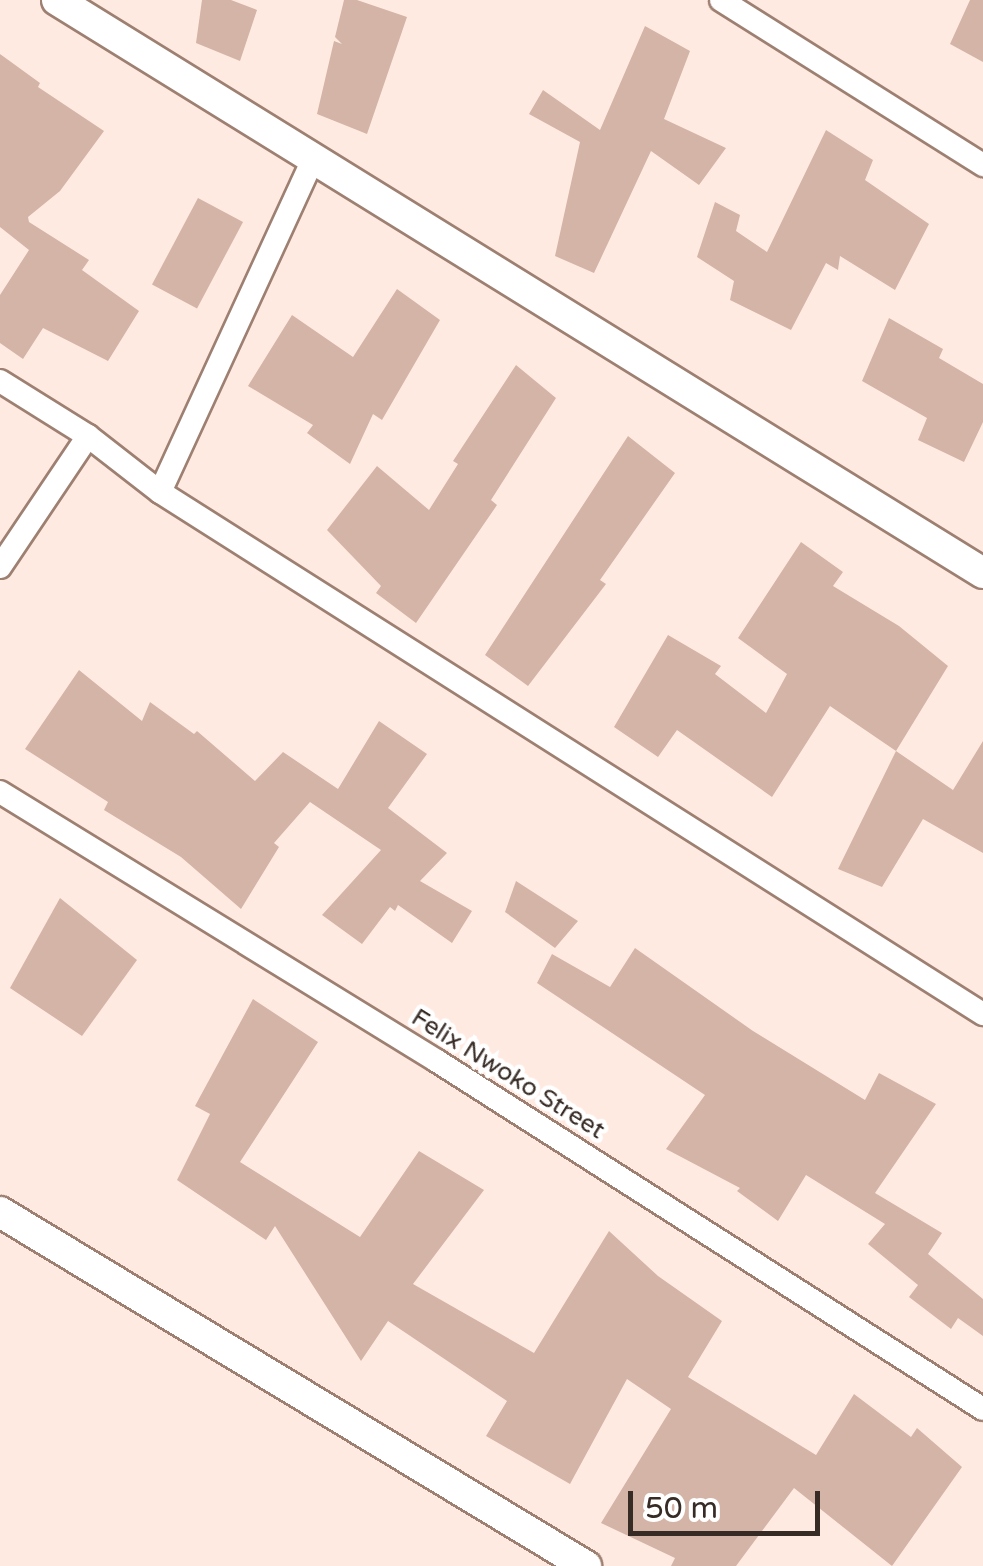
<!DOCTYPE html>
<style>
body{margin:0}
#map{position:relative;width:983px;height:1566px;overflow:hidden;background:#ffeae1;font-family:"Varela Round",sans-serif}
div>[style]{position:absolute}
.building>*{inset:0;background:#d4b4a6;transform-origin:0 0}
.roads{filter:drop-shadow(2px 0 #9d8072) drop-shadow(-2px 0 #9d8072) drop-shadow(0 2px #9d8072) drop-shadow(0 -2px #9d8072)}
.minor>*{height:22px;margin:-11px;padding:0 11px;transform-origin:11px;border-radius:11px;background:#fff}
.tertiary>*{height:30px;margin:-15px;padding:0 15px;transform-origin:15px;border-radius:15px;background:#fff}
span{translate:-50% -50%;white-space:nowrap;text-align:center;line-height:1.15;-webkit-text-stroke:9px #fff;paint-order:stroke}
.street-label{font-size:25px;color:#372b25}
.scale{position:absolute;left:628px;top:1491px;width:192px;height:45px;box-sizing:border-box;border:5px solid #372b25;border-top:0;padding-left:12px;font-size:30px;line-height:35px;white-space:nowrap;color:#372b25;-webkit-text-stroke:8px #fff;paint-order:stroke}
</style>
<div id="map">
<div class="building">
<div style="clip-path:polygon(202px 0,231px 0,257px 10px,240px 61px,196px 43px)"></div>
<div style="clip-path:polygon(344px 0,357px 0,407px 17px,367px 134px,317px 114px,334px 41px,342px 44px,335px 37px)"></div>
<div style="clip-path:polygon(970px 0,983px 0,983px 62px,950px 44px)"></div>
<div style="clip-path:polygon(645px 26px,690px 51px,664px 119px,726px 148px,699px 185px,651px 151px,594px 273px,555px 256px,580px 142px,529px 114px,543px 90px,600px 130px)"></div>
<div style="clip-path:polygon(0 54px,40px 83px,38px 87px,104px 131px,60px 191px,28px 217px,29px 222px,89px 260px,82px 270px,139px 311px,108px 361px,43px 328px,23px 359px,0 343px,0 295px,29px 250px,0 227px)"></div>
<div style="clip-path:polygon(826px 130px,873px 160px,865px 180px,929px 224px,895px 290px,840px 256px,838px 270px,826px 263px,791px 330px,730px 300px,734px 281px,697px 257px,715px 202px,740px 215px,736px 231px,767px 252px)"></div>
<div style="left:198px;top:198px;width:51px;height:98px;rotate:28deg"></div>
<div style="clip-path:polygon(397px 289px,440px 320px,382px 420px,373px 414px,350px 464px,307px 433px,313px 425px,248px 386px,292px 315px,353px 357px)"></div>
<div style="clip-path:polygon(889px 318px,943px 349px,939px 358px,983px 384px,983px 422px,964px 462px,918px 440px,927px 418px,862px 381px)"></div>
<div style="clip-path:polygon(516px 365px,556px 398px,491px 500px,497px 505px,416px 623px,376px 593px,381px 586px,327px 530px,377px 466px,429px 510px,458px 464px,453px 461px)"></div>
<div style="clip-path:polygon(628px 436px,675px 473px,600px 580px,606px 584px,528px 686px,485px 655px)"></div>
<div style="clip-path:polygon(801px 542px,843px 572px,833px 586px,899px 626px,948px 666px,896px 751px,830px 706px,772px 797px,677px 730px,658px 757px,614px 727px,668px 635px,721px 666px,715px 674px,766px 713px,787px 674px,738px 638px)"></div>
<div style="clip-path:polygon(79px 670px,142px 721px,150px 702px,194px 734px,197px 731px,255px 781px,283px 752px,338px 789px,379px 721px,427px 754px,388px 808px,447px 853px,420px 881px,472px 911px,452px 943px,398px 905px,395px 911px,390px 907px,362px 944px,322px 915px,381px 850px,310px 802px,274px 843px,279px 847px,241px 909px,181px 857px,104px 810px,108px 802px,25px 749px)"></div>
<div style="clip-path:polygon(983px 741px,983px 853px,923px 819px,882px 887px,838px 869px,896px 751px,953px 790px)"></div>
<div style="clip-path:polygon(516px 881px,578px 921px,555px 948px,505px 912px)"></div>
<div style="clip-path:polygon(60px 898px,137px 960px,82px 1036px,10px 988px)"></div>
<div style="clip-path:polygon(635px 948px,753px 1031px,865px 1100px,879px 1073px,936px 1104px,875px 1193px,942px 1233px,928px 1254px,983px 1299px,983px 1336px,958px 1318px,951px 1329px,909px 1297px,918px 1285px,868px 1244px,885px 1224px,806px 1175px,778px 1221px,737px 1191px,740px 1188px,666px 1149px,705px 1095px,537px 983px,552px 954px,610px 987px)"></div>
<div style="clip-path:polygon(253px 999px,318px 1042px,240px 1162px,360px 1237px,419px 1151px,484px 1190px,413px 1284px,534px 1353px,609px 1231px,658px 1276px,722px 1321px,688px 1377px,816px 1455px,854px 1394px,911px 1437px,917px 1428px,962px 1467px,892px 1566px,794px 1488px,736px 1566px,671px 1566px,675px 1558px,601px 1523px,671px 1409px,627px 1379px,570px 1484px,486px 1436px,507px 1401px,388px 1321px,361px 1361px,275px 1226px,266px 1240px,177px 1180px,210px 1114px,195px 1106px)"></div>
</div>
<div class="roads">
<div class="minor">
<div style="left:721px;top:0;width:310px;rotate:32.2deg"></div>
<div style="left:0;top:381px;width:104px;rotate:32deg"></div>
<div style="left:88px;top:436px;width:91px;rotate:37.9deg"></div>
<div style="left:160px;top:492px;width:975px;rotate:32.39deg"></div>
<div style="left:160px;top:492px;width:366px;rotate:-65.3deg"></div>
<div style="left:0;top:567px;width:158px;rotate:-56.1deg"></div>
<div style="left:0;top:792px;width:513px;rotate:31.61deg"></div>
<div style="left:437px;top:1061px;width:647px;rotate:32.51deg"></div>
</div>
<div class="tertiary">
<div style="left:57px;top:0;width:1089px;rotate:31.75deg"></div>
<div style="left:0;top:1212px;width:685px;rotate:31.14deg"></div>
</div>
</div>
<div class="street-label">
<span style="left:508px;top:1074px;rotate:32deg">Felix Nwoko Street</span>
</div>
<div class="scale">50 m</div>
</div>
